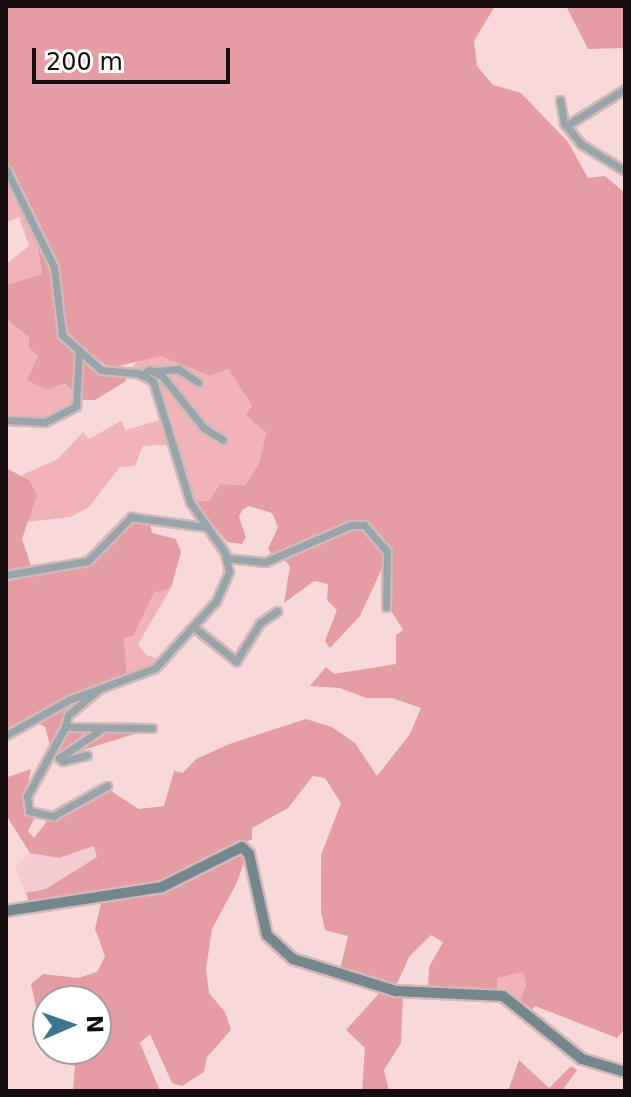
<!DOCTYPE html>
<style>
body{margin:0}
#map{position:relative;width:631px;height:1097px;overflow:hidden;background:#f7d9da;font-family:"DejaVu Sans",sans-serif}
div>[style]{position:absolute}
.built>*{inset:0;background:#f3cccf}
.green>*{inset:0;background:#f1b3b8}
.forest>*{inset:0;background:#e59ca2}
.roads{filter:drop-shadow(2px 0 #d3b8b9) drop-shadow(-2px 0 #d3b8b9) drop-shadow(0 2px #d3b8b9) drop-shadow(0 -2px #d3b8b9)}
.street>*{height:7px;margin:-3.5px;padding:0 3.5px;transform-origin:3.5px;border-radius:3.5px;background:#98a4a9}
.secondary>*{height:10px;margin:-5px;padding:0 5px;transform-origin:5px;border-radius:5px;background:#75868d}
span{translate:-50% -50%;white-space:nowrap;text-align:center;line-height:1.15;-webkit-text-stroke:7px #fff;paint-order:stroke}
.frame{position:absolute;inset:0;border:8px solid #170d0e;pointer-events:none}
.north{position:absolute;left:32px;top:985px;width:80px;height:80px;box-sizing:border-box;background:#fff;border:2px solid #a29e9f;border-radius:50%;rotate:88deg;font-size:22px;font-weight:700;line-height:32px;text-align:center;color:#170d0e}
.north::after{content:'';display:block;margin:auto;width:28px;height:36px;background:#3b768e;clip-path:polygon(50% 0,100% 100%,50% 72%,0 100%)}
.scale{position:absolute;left:32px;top:48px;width:198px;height:36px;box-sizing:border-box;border:4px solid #170d0e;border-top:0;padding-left:10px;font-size:24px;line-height:28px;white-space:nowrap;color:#170d0e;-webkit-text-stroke:6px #fff;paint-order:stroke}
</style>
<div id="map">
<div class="built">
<div style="clip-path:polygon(95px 846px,97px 857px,46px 890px,26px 893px,15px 867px,30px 853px,59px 857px)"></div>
</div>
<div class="green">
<div style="clip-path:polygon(10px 185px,36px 239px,42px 274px,6px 285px,6px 264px,29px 246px,19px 217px,6px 223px,6px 187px)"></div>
<div style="clip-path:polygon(6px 319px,29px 337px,38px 356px,28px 380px,64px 383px,77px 396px,77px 402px,52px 419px,6px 418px)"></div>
<div style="clip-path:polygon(161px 356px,210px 376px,228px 369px,252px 406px,247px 416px,266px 432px,259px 464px,245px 485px,220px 484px,209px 501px,194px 501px,155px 380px,128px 371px,139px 360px)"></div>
<div style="clip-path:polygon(160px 420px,168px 445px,143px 446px,135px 466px,120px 467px,89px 507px,70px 517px,27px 522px,37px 495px,22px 475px,58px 459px,83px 432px,89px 439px,121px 421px,126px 430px)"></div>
<div style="clip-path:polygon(171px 588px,138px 644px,146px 655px,162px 660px,127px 676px,124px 638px,138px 627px,154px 593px)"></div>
<div style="clip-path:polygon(523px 972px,526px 985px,520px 1001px,497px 990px,498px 978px)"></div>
</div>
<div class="forest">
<div style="clip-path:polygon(6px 6px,495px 6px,474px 41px,477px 66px,493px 85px,521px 93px,568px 142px,588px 178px,605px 176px,625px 193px,625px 1029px,617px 1038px,535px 1006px,531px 1011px,520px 1001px,526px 985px,523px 972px,498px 978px,497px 990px,428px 988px,429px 967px,443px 942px,431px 935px,409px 957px,397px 984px,340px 970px,348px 936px,325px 930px,321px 912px,321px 855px,341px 803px,325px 778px,313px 776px,288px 808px,252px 828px,252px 839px,161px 886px,29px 902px,26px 893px,46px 889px,97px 857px,94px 846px,59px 858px,30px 853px,6px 815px,8px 777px,31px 769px,24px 804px,34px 819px,28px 831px,34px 838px,47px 821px,111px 791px,139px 809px,164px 806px,174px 771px,183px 773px,196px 759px,232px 743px,306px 719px,332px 727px,355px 743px,377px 776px,410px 734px,421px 708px,392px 698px,366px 698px,340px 688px,310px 686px,326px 667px,334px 674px,396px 664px,396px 635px,403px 630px,390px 609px,391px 553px,368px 520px,272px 555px,268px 549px,278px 527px,272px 513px,249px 506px,242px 510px,239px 517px,246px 537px,242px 544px,227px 542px,194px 501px,209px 501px,220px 484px,245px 485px,259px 464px,266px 432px,246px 416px,252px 406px,228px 369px,210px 376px,161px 356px,110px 368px,90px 353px,84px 358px,102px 373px,126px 377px,126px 381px,95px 400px,82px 400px,64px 383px,47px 390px,27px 380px,38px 356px,29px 347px,29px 337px,6px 319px,6px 285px,42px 274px,36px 239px,6px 160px)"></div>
<div style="clip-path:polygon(566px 6px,625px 6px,625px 48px,588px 49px)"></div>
<div style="clip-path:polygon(6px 468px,29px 480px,37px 495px,22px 539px,32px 569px,6px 572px)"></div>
<div style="clip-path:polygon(149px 518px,152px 533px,176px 539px,181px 552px,171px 588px,154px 593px,134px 635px,124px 638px,127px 676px,67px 698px,6px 729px,6px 576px,89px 562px,125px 521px)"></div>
<div style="clip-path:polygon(359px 525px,385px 552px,383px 566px,360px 616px,330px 648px,325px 641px,337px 610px,327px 600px,328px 584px,314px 581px,284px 603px,290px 566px,281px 557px)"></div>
<div style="clip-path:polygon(89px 697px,63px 713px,63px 726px,144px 731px,54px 759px,45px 727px,35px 722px,69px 701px)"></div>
<div style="clip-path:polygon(evenodd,243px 849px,247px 855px,236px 884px,212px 929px,206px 969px,209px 993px,225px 1012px,231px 1030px,207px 1057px,204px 1072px,182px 1086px,172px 1083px,150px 1034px,140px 1043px,160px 1091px,73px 1091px,75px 1066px,47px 1057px,31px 984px,43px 974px,78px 978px,97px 972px,105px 956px,95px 929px,102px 899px,162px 889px,243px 849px,48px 1001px,96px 1001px,96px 1049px,48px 1049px,48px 1001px)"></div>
<div style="clip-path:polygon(383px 989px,403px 994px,401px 1043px,384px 1070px,389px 1091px,362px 1091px,365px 1048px,346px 1030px)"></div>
<div style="clip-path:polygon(519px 1060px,549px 1088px,571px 1066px,577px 1070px,562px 1091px,508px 1091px)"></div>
</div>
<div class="roads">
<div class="street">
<div style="left:560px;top:100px;width:23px;rotate:80deg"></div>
<div style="left:564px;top:123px;width:27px;rotate:51deg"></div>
<div style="left:581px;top:144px;width:52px;rotate:31.5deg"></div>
<div style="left:566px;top:126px;width:70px;rotate:-32.1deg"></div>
<div style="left:6px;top:169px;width:109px;rotate:63.9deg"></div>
<div style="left:54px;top:267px;width:68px;rotate:83.3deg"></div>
<div style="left:62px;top:335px;width:52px;rotate:41.9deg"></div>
<div style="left:101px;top:370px;width:37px;rotate:5deg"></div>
<div style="left:138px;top:373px;width:17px;rotate:28deg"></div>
<div style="left:153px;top:381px;width:127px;rotate:73deg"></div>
<div style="left:190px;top:502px;width:62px;rotate:55.5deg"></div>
<div style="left:225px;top:553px;width:19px;rotate:78deg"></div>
<div style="left:229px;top:572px;width:32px;rotate:114deg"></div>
<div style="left:216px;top:601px;width:91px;rotate:132.3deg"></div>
<div style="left:155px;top:668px;width:92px;rotate:159.6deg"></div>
<div style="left:69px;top:700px;width:72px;rotate:150.9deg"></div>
<div style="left:156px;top:371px;width:22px;rotate:-5deg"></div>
<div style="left:178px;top:369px;width:24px;rotate:33deg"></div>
<div style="left:143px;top:375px;width:8px;rotate:-40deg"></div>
<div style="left:149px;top:370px;width:14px;rotate:25deg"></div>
<div style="left:162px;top:376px;width:67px;rotate:51.1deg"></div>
<div style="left:204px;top:428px;width:22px;rotate:32deg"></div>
<div style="left:6px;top:420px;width:39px;rotate:3deg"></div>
<div style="left:45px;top:422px;width:35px;rotate:-27deg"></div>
<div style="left:76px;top:406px;width:56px;rotate:-86.9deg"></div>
<div style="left:226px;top:558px;width:39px;rotate:6deg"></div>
<div style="left:265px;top:562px;width:94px;rotate:-23.3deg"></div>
<div style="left:351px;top:525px;width:13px"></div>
<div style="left:364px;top:525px;width:35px;rotate:49deg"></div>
<div style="left:387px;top:551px;width:56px;rotate:91deg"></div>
<div style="left:6px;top:575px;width:83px;rotate:-9.7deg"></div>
<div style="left:88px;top:561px;width:62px;rotate:-45.7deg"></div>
<div style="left:131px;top:517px;width:75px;rotate:7.7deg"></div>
<div style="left:195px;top:628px;width:53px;rotate:38.8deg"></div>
<div style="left:236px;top:661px;width:45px;rotate:-57.7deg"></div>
<div style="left:260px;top:623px;width:21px;rotate:-35deg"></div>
<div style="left:99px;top:689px;width:40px;rotate:140deg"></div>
<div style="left:68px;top:715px;width:12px;rotate:104deg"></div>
<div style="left:65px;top:727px;width:87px;rotate:0.7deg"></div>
<div style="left:65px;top:727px;width:79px;rotate:118.8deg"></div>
<div style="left:27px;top:796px;width:15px;rotate:82deg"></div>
<div style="left:29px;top:811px;width:25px;rotate:12deg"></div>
<div style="left:53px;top:816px;width:62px;rotate:-29.1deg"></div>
<div style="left:87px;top:755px;width:25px;rotate:166deg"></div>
<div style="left:63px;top:761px;width:5px;rotate:-143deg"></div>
<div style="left:59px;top:758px;width:50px;rotate:-34.3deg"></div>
</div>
<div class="secondary">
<div style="left:6px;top:911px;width:158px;rotate:-8.7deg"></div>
<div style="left:162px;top:887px;width:89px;rotate:-26.6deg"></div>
<div style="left:242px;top:847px;width:10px;rotate:45deg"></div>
<div style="left:249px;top:854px;width:83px;rotate:77.5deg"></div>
<div style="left:267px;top:935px;width:35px;rotate:43deg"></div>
<div style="left:293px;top:959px;width:108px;rotate:17.3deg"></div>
<div style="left:396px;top:991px;width:107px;rotate:2.7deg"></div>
<div style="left:503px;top:996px;width:101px;rotate:38.6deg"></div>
<div style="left:582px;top:1059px;width:45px;rotate:16.8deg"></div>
</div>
</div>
<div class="frame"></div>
<div class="north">N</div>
<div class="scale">200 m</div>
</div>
